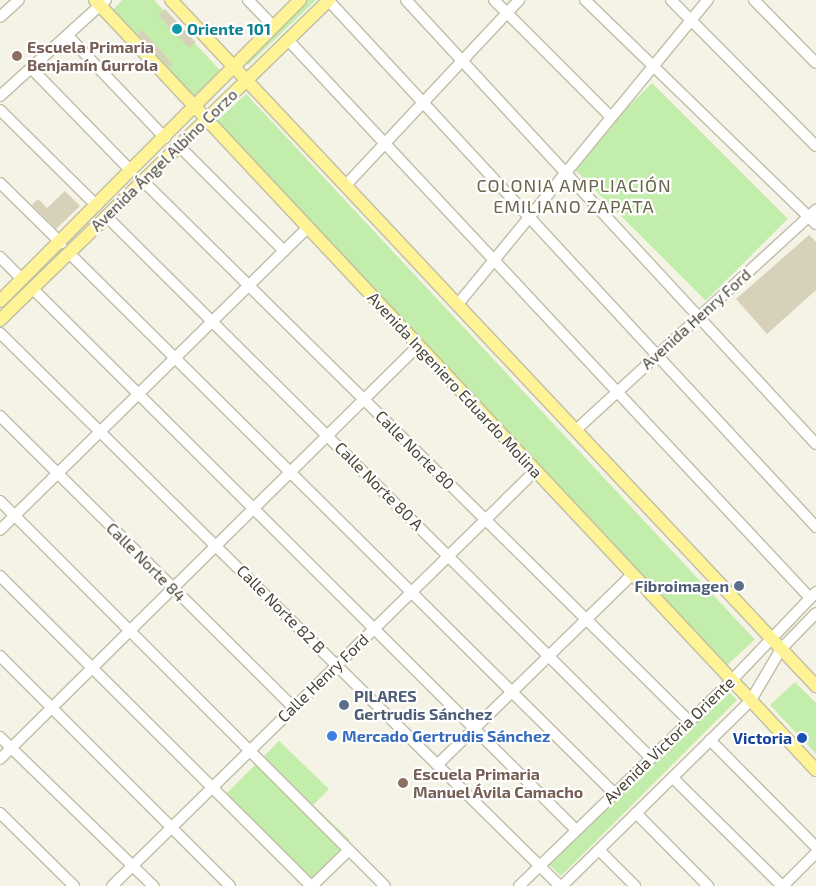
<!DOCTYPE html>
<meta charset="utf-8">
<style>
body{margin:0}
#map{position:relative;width:816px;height:886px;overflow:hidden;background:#f5f3e6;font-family:"Exo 2",sans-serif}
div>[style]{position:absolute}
.green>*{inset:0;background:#c3edab;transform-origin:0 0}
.building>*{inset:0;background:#d7d1ba;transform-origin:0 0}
.roads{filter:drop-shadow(1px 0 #c1bda8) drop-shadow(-1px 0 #c1bda8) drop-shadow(0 1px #c1bda8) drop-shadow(0 -1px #c1bda8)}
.minor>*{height:10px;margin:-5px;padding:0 5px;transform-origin:5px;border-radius:5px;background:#fff}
.major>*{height:12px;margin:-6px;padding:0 6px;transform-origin:6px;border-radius:6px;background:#fff495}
.dots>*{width:14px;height:14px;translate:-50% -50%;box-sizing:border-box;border:2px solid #fff;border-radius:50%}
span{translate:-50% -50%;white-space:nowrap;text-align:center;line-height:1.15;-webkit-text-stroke:4.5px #fff;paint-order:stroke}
.culture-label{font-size:16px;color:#0d838f;font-weight:700}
.left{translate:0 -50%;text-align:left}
.education-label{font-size:16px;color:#785e54;font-weight:700}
.street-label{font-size:16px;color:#484434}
.service-label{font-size:16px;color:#4e5e75;font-weight:700}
.right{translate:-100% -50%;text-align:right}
.shop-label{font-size:16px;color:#366cbe;font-weight:700}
.transit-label{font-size:16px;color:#164399;font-weight:700}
.neighbourhood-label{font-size:18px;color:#6c654b;letter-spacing:1px}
</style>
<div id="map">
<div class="green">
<div style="clip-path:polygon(122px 0,154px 0,220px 70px,193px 98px,112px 11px)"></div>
<div style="clip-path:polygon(305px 0,316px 0,248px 65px,245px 62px)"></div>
<div style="left:652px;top:83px;width:192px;height:116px;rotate:45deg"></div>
<div style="left:246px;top:94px;width:746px;height:40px;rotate:47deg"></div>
<div style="clip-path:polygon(795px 682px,816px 703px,816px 754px,770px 705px)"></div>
<div style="left:725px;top:688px;width:17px;height:249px;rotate:45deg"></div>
<div style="clip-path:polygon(279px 741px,329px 789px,313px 805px,350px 840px,312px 880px,225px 795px)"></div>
</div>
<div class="building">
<div style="left:165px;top:9px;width:45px;height:9px;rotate:47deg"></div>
<div style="clip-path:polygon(142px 30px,173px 64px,170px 68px,138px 34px)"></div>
<div style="clip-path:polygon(65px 191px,80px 206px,56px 229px,32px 205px,38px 199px,47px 208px)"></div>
<div style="clip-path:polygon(809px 235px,816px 242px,816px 290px,767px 334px,736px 299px)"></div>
</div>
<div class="roads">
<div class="minor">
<div style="left:248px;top:0;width:36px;rotate:46deg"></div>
<div style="left:406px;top:0;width:604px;rotate:47.28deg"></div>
<div style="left:494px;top:0;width:165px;rotate:45deg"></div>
<div style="left:585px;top:0;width:322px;rotate:44.1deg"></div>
<div style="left:671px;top:0;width:206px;rotate:45.2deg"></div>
<div style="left:754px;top:0;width:88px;rotate:45.5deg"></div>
<div style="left:329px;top:1px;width:717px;rotate:47.2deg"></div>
<div style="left:0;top:17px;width:25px;rotate:-42deg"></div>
<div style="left:68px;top:36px;width:141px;rotate:46.4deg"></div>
<div style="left:289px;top:41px;width:763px;rotate:46.91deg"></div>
<div style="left:31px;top:68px;width:144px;rotate:45.8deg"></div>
<div style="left:0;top:96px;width:143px;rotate:-42.2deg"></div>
<div style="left:0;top:110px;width:136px;rotate:44.7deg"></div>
<div style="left:178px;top:145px;width:150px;rotate:45deg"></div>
<div style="left:142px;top:180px;width:768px;rotate:44.68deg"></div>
<div style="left:0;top:183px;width:86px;rotate:44.5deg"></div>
<div style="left:345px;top:186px;width:255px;rotate:-46.9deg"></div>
<div style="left:106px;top:216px;width:767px;rotate:44.84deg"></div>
<div style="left:69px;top:253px;width:767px;rotate:44.74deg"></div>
<div style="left:0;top:257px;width:31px;rotate:45deg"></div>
<div style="left:32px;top:288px;width:768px;rotate:44.89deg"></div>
<div style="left:458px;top:304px;width:394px;rotate:-50.6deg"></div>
<div style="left:0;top:333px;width:787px;rotate:44.64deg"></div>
<div style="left:0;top:416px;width:413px;rotate:44.8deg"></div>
<div style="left:578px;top:428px;width:323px;rotate:-42.5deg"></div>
<div style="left:0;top:501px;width:544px;rotate:45deg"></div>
<div style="left:0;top:530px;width:431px;rotate:-44.5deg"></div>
<div style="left:0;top:576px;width:439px;rotate:44.9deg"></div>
<div style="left:0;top:656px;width:325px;rotate:45deg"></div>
<div style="left:0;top:737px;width:214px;rotate:44.2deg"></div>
<div style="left:710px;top:740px;width:151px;rotate:45.3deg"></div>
<div style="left:0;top:759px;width:588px;rotate:-44.66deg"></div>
<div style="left:437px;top:765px;width:274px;rotate:-44.3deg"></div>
<div style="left:673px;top:778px;width:153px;rotate:44.7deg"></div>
<div style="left:0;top:813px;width:104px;rotate:44.6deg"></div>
<div style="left:636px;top:813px;width:103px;rotate:45.4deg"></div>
<div style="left:599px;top:850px;width:51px;rotate:45deg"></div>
<div style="left:112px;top:886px;width:594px;rotate:-44.45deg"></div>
<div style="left:312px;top:886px;width:49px;rotate:-44.2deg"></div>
<div style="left:519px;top:886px;width:296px;rotate:-44deg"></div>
<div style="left:732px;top:680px;width:122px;rotate:-46.3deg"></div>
<div style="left:562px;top:886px;width:265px;rotate:-44.5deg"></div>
<div style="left:751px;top:700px;width:59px;rotate:-59.5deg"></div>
<div style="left:781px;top:649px;width:50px;rotate:-45.8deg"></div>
<div style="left:783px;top:886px;width:47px;rotate:-45deg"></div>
</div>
<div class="major">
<div style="left:95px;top:0;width:1055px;rotate:46.88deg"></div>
<div style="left:171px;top:0;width:942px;rotate:46.76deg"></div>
<div style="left:0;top:301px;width:425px;rotate:-45.1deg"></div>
<div style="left:0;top:320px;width:459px;rotate:-44.2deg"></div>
</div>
</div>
<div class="dots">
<div style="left:177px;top:29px;background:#0f9aa8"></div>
<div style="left:17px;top:56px;background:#8d6e63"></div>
<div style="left:739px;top:586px;background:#5c6f8a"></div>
<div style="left:344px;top:705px;background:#5c6f8a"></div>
<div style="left:332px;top:736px;background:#3f7fe0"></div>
<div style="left:802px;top:738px;background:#1a4fb4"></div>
<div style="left:403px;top:783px;background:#8d6e63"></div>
</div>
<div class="culture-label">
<span class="left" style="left:187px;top:29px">Oriente 101</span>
</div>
<div class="education-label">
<span class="left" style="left:27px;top:56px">Escuela Primaria<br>Benjamín Gurrola</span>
<span class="left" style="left:413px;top:783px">Escuela Primaria<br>Manuel Ávila Camacho</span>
</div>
<div class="street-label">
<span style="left:164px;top:160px;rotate:-44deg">Avenida Ángel Albino Corzo</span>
<span style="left:696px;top:319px;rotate:-42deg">Avenida Henry Ford</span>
<span style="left:455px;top:385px;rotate:47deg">Avenida Ingeniero Eduardo Molina</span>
<span style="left:415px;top:450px;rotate:45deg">Calle Norte 80</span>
<span style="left:379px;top:486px;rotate:45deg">Calle Norte 80 A</span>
<span style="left:146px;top:562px;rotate:45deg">Calle Norte 84</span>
<span style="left:281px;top:609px;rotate:45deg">Calle Norte 82 B</span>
<span style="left:323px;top:678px;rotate:-44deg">Calle Henry Ford</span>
<span style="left:669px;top:740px;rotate:-44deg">Avenida Victoria Oriente</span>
</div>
<div class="service-label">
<span class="right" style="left:729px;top:586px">Fibroimagen</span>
<span class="left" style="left:354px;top:705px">PILARES<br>Gertrudis Sánchez</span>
</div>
<div class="shop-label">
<span class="left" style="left:342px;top:736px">Mercado Gertrudis Sánchez</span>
</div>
<div class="transit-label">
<span class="right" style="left:792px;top:738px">Victoria</span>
</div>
<div class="neighbourhood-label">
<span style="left:574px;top:196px">COLONIA AMPLIACIÓN<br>EMILIANO ZAPATA</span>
</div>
</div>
